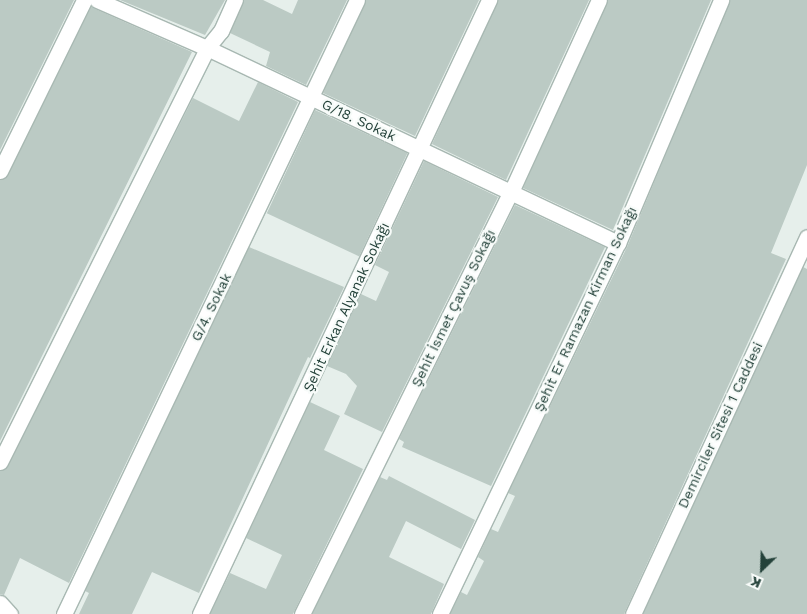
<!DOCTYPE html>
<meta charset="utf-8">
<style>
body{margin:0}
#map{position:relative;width:807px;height:614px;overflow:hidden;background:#e6efeb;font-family:"Work Sans",sans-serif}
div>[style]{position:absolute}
.building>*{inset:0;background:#bbcac4;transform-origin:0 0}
.roads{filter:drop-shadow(1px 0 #a8b8b2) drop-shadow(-1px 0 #a8b8b2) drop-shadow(0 1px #a8b8b2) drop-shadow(0 -1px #a8b8b2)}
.minor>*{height:15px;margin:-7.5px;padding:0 7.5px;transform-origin:7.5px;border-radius:7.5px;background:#fff}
span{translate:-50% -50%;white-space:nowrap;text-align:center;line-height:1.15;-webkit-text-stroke:4.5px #f7fbf9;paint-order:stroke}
.street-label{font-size:14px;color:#24423a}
.north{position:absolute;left:737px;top:544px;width:50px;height:50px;-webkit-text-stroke:4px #f7fbf9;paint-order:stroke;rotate:204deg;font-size:14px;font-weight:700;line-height:20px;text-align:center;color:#24423a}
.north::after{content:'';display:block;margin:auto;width:18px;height:22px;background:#24423a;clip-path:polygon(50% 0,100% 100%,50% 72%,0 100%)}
</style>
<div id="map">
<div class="building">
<div style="clip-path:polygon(0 0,74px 0,0 150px)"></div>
<div style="clip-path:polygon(120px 0,225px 0,205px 35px)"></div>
<div style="clip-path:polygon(244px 0,263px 0,292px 14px,298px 0,347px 0,306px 85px,266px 66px,270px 52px,230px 33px)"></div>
<div style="clip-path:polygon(366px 0,479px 0,415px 136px,323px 93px)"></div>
<div style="clip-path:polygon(498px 0,589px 0,506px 180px,432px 144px)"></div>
<div style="clip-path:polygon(608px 0,711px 0,613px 230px,523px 188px)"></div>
<div style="clip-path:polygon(730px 0,807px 0,807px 165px,771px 253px,786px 259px,624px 614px,450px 614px,461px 592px,467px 595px,484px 561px,478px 557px,491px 529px,498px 532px,515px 496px,508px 493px,627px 247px)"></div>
<div style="clip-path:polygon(91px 7px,192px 52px,0 441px,0 180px,8px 175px)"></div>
<div style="clip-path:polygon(258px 82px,298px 102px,69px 583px,20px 558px,4px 595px,0 594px,0 471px,8px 466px,193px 98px,239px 121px)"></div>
<div style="left:315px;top:110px;width:102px;height:114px;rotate:25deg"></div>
<div style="clip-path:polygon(424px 161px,498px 197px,382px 432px,344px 414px,357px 386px,346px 374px,327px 366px,361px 294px,376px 301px,389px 272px,375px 265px)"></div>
<div style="clip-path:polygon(515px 205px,605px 247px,491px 486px,402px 447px,404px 442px,399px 439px)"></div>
<div style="clip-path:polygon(249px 247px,344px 287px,310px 358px,308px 357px,199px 593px,152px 572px,132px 614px,79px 614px,89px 593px,85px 591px)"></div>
<div style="clip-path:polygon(803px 267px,807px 269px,807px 614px,643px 614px)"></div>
<div style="clip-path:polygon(310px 402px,340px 416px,324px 450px,363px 469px,293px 614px,210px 614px,230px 573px,266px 589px,282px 555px,246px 538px)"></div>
<div style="clip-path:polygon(389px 476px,475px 520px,461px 549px,406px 521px,389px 557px,444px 584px,431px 614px,312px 614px,380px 477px,387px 480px)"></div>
</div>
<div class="roads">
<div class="minor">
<div style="left:97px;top:0;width:120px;rotate:23.6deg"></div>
<div style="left:207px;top:48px;width:455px;rotate:25.4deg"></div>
<div style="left:0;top:171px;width:191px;rotate:-63.8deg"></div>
<div style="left:0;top:462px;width:463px;rotate:-63.4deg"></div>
<div style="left:207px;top:48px;width:22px;rotate:-51deg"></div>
<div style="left:221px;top:31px;width:34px;rotate:-66deg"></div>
<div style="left:0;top:603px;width:15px;rotate:48deg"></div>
<div style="left:64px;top:614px;width:680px;rotate:-64.49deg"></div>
<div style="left:200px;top:614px;width:679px;rotate:-64.79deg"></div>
<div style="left:302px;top:614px;width:471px;rotate:-63.7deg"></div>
<div style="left:511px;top:192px;width:211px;rotate:-65.4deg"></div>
<div style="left:440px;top:614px;width:411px;rotate:-64.4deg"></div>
<div style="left:618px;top:243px;width:264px;rotate:-67deg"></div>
<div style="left:633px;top:614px;width:415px;rotate:-65.2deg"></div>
</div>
</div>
<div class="street-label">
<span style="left:359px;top:120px;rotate:25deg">G/18. Sokak</span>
<span style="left:211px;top:307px;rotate:-64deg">G/4. Sokak</span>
<span style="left:346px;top:307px;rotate:-65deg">Şehit Erkan Alyanak Sokağı</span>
<span style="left:453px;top:308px;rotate:-64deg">Şehit İsmet Çavuş Sokağı</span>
<span style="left:585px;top:309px;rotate:-65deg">Şehit Er Ramazan Kirman Sokağı</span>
<span style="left:720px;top:425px;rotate:-65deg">Demirciler Sitesi 1 Caddesi</span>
</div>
<div class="north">K</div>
</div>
